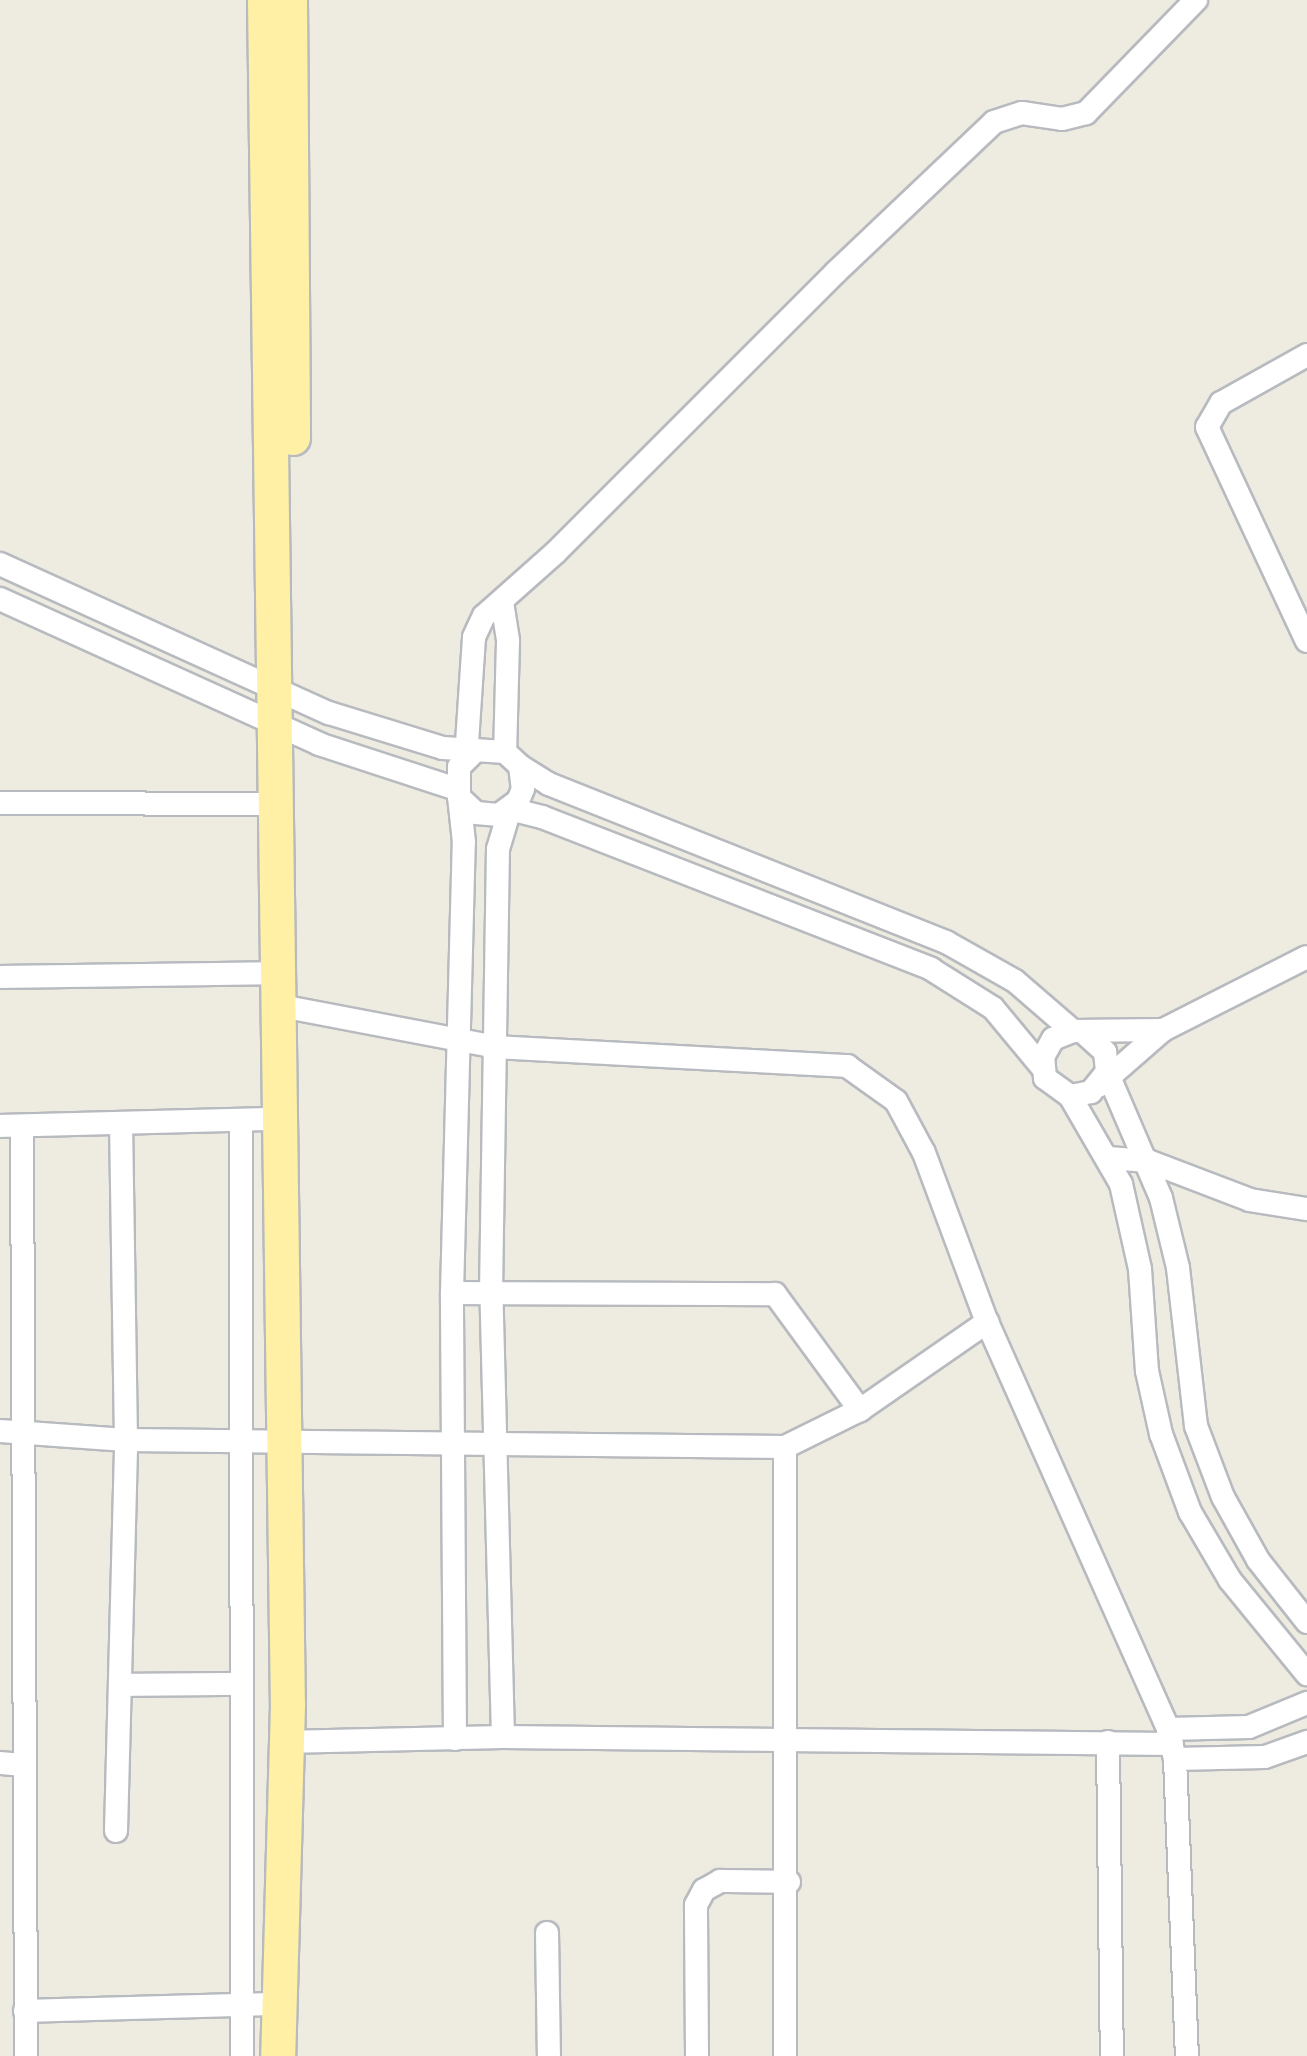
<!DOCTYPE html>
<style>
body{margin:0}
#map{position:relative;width:1307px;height:2056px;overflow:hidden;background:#eeebe1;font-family:"Source Sans 3",sans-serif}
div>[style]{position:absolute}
.roads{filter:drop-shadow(2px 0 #b7babf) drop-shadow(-2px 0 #b7babf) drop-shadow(0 2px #b7babf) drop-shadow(0 -2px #b7babf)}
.minor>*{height:22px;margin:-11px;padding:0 11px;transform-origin:11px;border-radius:11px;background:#fff}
.primary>*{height:34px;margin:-17px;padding:0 17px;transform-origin:17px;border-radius:17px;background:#fff0a5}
span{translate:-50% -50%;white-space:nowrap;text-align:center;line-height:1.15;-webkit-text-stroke:6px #fff;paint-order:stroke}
</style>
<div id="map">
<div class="roads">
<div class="minor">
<div style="left:1307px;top:355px;width:98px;rotate:150.8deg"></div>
<div style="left:1221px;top:403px;width:28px;rotate:120deg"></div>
<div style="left:1207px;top:427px;width:236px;rotate:65deg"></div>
<div style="left:0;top:564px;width:361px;rotate:24.4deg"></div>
<div style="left:329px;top:713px;width:119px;rotate:17.1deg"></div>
<div style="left:443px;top:748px;width:62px;rotate:3.7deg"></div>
<div style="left:505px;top:752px;width:21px;rotate:43deg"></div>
<div style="left:520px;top:766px;width:23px;rotate:83deg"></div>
<div style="left:523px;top:789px;width:13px;rotate:113deg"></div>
<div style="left:518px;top:801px;width:24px;rotate:144deg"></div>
<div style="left:499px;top:815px;width:23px;rotate:-175deg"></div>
<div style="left:476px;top:813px;width:23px;rotate:-137deg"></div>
<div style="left:459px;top:797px;width:30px;rotate:-90deg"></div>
<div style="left:459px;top:767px;width:23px;rotate:-45deg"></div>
<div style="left:0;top:599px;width:350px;rotate:24.4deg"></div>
<div style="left:319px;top:744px;width:145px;rotate:18.1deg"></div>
<div style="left:502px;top:602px;width:39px;rotate:81deg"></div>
<div style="left:508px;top:641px;width:111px;rotate:91.5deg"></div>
<div style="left:466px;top:758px;width:121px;rotate:-86.2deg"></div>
<div style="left:474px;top:637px;width:23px;rotate:-65deg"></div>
<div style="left:484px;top:616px;width:96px;rotate:-41.6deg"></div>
<div style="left:556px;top:552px;width:395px;rotate:-45deg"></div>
<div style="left:835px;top:273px;width:219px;rotate:-43.5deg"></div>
<div style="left:994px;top:122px;width:29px;rotate:-18deg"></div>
<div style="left:1022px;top:113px;width:40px;rotate:8.5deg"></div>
<div style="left:1062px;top:119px;width:25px;rotate:-14deg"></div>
<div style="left:1086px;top:113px;width:158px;rotate:-45.8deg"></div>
<div style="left:520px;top:766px;width:34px;rotate:32deg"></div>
<div style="left:549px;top:784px;width:427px;rotate:21.7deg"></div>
<div style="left:946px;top:942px;width:79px;rotate:29.5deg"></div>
<div style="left:1015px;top:981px;width:77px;rotate:40.8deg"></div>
<div style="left:0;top:803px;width:277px;rotate:0.2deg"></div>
<div style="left:0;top:977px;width:277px;rotate:-0.8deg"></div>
<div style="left:276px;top:1005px;width:224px;rotate:10.8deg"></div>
<div style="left:496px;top:1047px;width:352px;rotate:3.1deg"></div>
<div style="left:847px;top:1066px;width:60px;rotate:35.5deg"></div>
<div style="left:896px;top:1101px;width:59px;rotate:61.7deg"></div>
<div style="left:924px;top:1153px;width:180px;rotate:69.6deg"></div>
<div style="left:987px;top:1322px;width:445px;rotate:66deg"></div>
<div style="left:1168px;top:1729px;width:31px;rotate:77deg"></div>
<div style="left:1175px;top:1759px;width:297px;rotate:87.7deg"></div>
<div style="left:1163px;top:1030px;width:161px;rotate:-26.9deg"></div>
<div style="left:1083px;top:1032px;width:30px;rotate:42deg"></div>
<div style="left:1105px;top:1052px;width:20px;rotate:84deg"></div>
<div style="left:1107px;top:1072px;width:26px;rotate:129deg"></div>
<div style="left:1091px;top:1092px;width:21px;rotate:169deg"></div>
<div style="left:1070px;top:1096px;width:31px;rotate:-144deg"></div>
<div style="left:1045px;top:1078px;width:21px;rotate:-95deg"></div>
<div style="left:1043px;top:1057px;width:21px;rotate:-61deg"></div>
<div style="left:1053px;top:1039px;width:22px;rotate:-22deg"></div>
<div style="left:1073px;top:1031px;width:90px;rotate:-0.6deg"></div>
<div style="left:1163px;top:1030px;width:84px;rotate:138.9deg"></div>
<div style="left:1107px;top:1072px;width:137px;rotate:66.8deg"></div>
<div style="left:1161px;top:1198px;width:72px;rotate:76.3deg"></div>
<div style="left:1178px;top:1268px;width:159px;rotate:83.5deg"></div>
<div style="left:1196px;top:1426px;width:76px;rotate:69.2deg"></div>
<div style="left:1223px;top:1497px;width:72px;rotate:60.9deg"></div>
<div style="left:1258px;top:1560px;width:79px;rotate:51.7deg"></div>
<div style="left:1070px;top:1096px;width:102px;rotate:59.9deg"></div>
<div style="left:1121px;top:1184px;width:87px;rotate:77.4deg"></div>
<div style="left:1140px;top:1269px;width:102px;rotate:86.1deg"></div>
<div style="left:1147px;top:1371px;width:65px;rotate:77.5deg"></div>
<div style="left:1161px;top:1434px;width:83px;rotate:69.6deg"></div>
<div style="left:1190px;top:1512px;width:79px;rotate:59.5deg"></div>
<div style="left:1230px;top:1580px;width:122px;rotate:50.7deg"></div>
<div style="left:241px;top:1120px;width:936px;rotate:89.94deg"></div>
<div style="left:0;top:1126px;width:276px;rotate:-1.5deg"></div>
<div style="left:22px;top:1126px;width:930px;rotate:89.75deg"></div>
<div style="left:1108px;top:1158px;width:40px;rotate:4.3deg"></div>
<div style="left:1148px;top:1161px;width:109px;rotate:20.9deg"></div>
<div style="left:1250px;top:1200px;width:58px;rotate:9deg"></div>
<div style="left:452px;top:1293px;width:323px;rotate:0.2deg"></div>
<div style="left:775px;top:1294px;width:144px;rotate:53.8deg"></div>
<div style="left:0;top:1431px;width:126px;rotate:4.1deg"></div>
<div style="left:126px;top:1440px;width:659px;rotate:0.61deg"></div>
<div style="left:785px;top:1447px;width:84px;rotate:-26.3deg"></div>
<div style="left:860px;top:1410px;width:155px;rotate:-34.7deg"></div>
<div style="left:785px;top:1447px;width:609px;rotate:90deg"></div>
<div style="left:121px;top:1685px;width:120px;rotate:-0.5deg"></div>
<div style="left:1168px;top:1729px;width:81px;rotate:-1.4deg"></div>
<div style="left:1249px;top:1727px;width:63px;rotate:-22.5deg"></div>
<div style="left:503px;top:1737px;width:444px;rotate:-91.5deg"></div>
<div style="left:491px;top:1293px;width:444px;rotate:-89.1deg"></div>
<div style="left:498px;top:849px;width:42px;rotate:-73.3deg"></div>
<div style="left:510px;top:809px;width:33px;rotate:14deg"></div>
<div style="left:542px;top:817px;width:418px;rotate:21.3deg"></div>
<div style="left:931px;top:969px;width:73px;rotate:32.2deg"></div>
<div style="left:993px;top:1008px;width:77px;rotate:50.3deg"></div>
<div style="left:455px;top:1739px;width:446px;rotate:-90.4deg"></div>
<div style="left:452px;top:1293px;width:451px;rotate:-88.5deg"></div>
<div style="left:464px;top:842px;width:45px;rotate:-96.3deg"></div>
<div style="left:284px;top:1742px;width:219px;rotate:-1.3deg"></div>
<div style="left:503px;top:1737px;width:669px;rotate:0.6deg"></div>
<div style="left:1108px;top:1742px;width:314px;rotate:89.3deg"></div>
<div style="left:1175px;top:1759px;width:90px;rotate:-1.3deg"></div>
<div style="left:1265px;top:1757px;width:45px;rotate:-19.7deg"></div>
<div style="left:0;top:1763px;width:23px;rotate:5deg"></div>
<div style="left:116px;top:1831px;width:391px;rotate:-88.5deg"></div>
<div style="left:126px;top:1440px;width:317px;rotate:-90.9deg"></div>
<div style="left:547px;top:1933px;width:123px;rotate:89.1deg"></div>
<div style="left:25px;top:2011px;width:254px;rotate:-1.6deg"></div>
<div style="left:697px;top:2056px;width:151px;rotate:-90.4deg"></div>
<div style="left:696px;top:1905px;width:17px;rotate:-62deg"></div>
<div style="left:704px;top:1890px;width:18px;rotate:-29deg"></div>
<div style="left:720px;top:1881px;width:69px;rotate:0.8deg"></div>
</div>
<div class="primary">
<div style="left:265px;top:0;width:1705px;rotate:89.23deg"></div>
<div style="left:288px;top:1705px;width:351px;rotate:91.6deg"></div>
<div style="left:290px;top:0;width:438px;rotate:89.6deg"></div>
</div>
</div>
</div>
